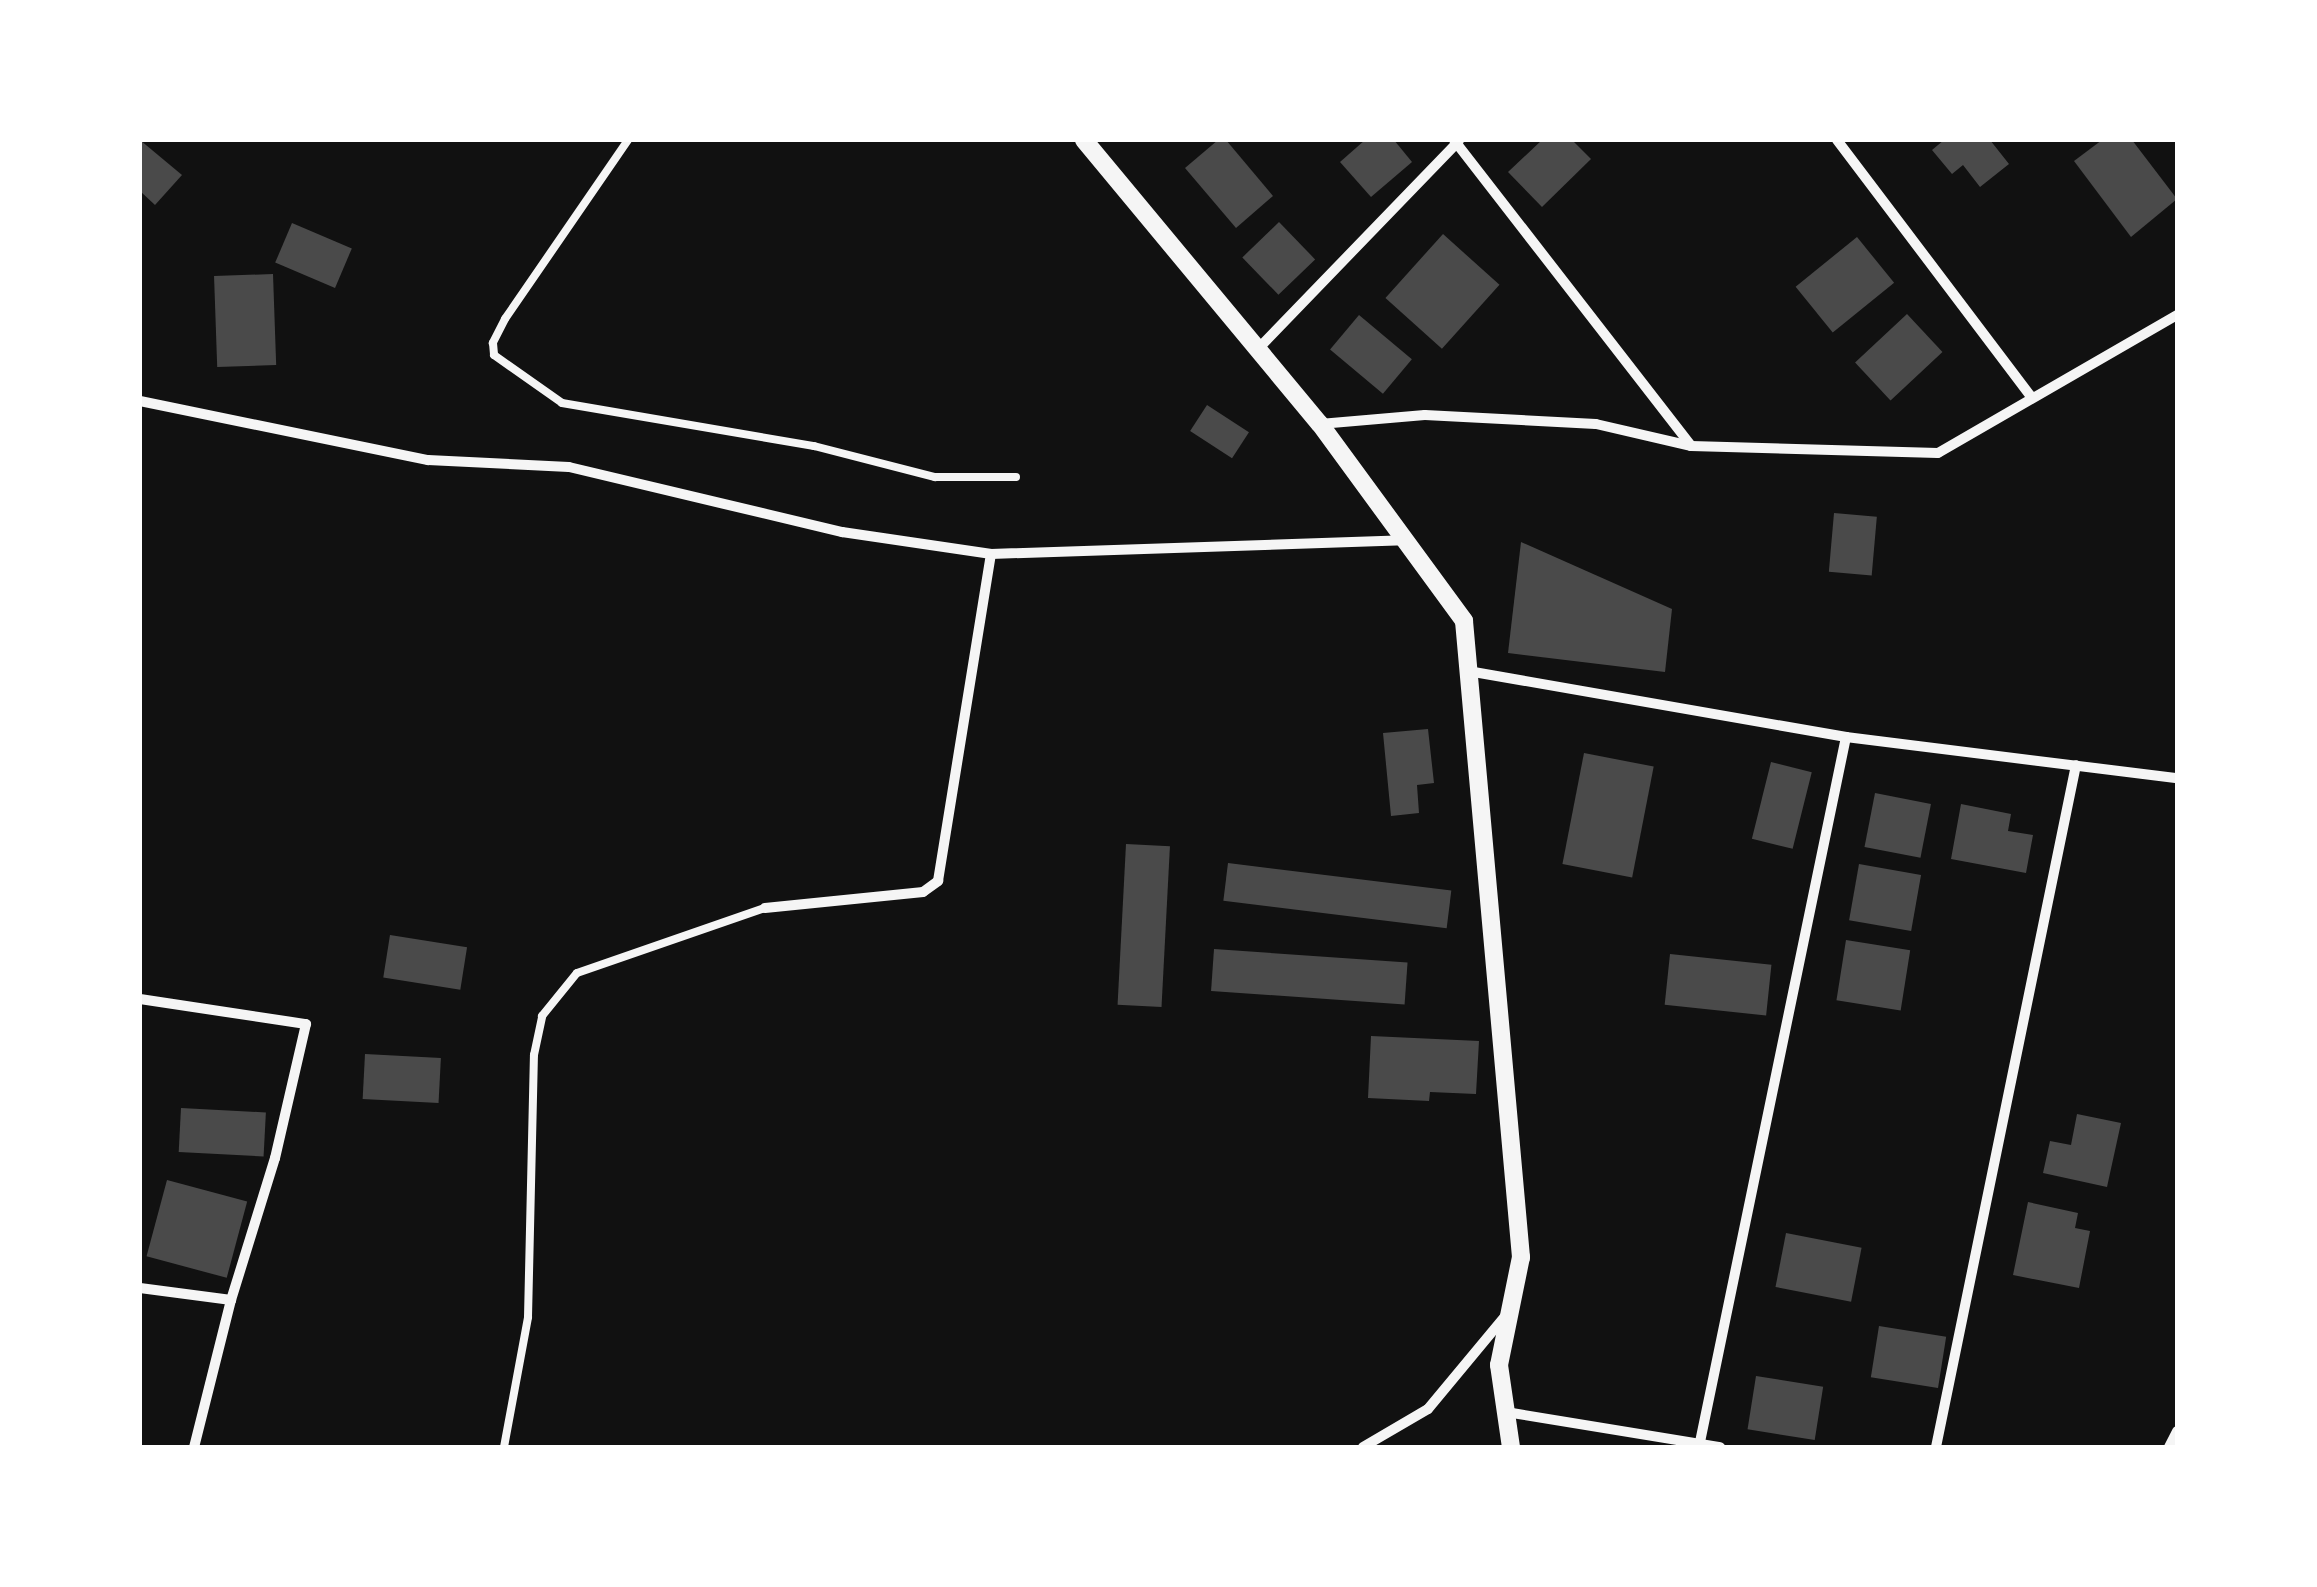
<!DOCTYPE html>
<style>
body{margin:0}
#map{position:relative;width:2317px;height:1587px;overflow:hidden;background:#111;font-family:"Sofia Sans Condensed",sans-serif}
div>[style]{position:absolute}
.building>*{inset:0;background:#4a4a4a;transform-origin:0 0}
.service>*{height:8px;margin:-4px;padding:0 4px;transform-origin:4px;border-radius:4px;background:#f5f5f5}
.minor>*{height:10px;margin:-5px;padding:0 5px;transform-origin:5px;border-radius:5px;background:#f5f5f5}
.tertiary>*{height:18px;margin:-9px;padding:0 9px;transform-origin:9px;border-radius:9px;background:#f5f5f5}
span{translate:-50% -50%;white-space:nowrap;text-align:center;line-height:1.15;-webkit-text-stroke:10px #fff;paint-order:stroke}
.frame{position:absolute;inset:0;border:142px solid #fff;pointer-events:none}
</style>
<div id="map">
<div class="building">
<div style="clip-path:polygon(140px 140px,182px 175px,155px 205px,140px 191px)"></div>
<div style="clip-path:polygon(1218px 140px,1226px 140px,1273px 196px,1236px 228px,1185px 168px)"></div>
<div style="clip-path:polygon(1365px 140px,1394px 140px,1412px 162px,1371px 197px,1340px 162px)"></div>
<div style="clip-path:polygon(1542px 140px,1572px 140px,1591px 159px,1542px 207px,1508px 172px)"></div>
<div style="clip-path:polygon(1944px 140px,1990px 140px,2009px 164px,1980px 187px,1963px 165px,1952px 174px,1932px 150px)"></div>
<div style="clip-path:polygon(2102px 140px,2132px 140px,2177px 199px,2131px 237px,2074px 161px)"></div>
<div style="left:1279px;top:222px;width:52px;height:51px;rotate:46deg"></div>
<div style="left:292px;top:223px;width:65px;height:43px;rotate:23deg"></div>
<div style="left:1443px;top:234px;width:76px;height:86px;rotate:42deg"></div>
<div style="left:1857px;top:237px;width:59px;height:79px;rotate:51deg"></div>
<div style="left:273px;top:274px;width:91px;height:59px;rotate:88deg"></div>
<div style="left:1907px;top:314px;width:52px;height:71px;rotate:47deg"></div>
<div style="left:1359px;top:315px;width:69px;height:45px;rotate:40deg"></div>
<div style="left:1207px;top:405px;width:50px;height:31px;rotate:33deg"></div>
<div style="left:1834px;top:513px;width:43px;height:59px;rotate:5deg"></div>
<div style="clip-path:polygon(1521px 542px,1672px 609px,1665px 672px,1508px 653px)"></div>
<div style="clip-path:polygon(1428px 729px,1434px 783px,1417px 785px,1419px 813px,1391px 816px,1383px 733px)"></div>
<div style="left:1584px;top:753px;width:71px;height:113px;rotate:11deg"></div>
<div style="left:1771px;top:762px;width:42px;height:79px;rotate:14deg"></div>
<div style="left:1875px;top:793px;width:57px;height:55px;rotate:11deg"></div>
<div style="clip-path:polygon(1961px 804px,2011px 814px,2008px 831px,2033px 835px,2026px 873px,1951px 859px)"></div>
<div style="left:1126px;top:844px;width:44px;height:161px;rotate:3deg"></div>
<div style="left:1228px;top:863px;width:225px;height:38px;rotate:7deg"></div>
<div style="left:1859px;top:864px;width:63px;height:57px;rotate:10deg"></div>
<div style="left:390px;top:935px;width:78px;height:43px;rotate:9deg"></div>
<div style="left:1846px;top:940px;width:65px;height:61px;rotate:9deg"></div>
<div style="left:1214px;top:949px;width:194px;height:42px;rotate:4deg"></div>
<div style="left:1670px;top:954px;width:102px;height:51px;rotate:6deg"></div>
<div style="clip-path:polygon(1371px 1036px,1479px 1041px,1476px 1094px,1430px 1092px,1429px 1101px,1368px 1098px)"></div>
<div style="left:365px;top:1054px;width:76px;height:45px;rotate:3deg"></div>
<div style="left:181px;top:1108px;width:85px;height:44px;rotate:3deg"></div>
<div style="clip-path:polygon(2077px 1114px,2121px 1123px,2107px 1187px,2043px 1173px,2050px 1141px,2071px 1145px)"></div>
<div style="left:167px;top:1180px;width:83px;height:79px;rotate:15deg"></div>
<div style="clip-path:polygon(2028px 1202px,2078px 1213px,2075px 1228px,2090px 1231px,2079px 1288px,2013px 1275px)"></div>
<div style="left:1786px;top:1233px;width:77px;height:55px;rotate:11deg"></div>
<div style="left:1879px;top:1326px;width:68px;height:52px;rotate:9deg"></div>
<div style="left:1756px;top:1376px;width:68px;height:54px;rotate:9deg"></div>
</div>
<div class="service">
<div style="left:628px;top:140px;width:217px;rotate:124.5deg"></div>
<div style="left:505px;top:319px;width:27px;rotate:117deg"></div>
<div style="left:493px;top:343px;width:12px;rotate:85deg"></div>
<div style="left:494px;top:355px;width:83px;rotate:35.2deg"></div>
<div style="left:562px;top:403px;width:256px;rotate:9.7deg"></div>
<div style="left:814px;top:446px;width:125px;rotate:14.4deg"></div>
<div style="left:935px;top:477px;width:81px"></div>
<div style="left:504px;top:1447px;width:132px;rotate:-79.5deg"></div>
<div style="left:528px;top:1317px;width:262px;rotate:-88.7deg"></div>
<div style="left:534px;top:1055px;width:40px;rotate:-78deg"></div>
<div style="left:542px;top:1016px;width:55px;rotate:-50.9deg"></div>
<div style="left:577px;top:973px;width:199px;rotate:-19.1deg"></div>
</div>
<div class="minor">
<div style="left:1454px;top:140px;width:387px;rotate:52.2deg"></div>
<div style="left:1837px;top:140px;width:323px;rotate:52.9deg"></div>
<div style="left:1256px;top:351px;width:292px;rotate:-46deg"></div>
<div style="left:140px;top:401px;width:294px;rotate:11.6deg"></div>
<div style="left:428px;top:460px;width:141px;rotate:2.8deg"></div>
<div style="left:569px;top:467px;width:281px;rotate:13.4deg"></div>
<div style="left:842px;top:532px;width:151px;rotate:8.4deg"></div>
<div style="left:991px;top:554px;width:413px;rotate:-1.9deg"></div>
<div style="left:1320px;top:424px;width:105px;rotate:-4.9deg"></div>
<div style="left:1425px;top:415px;width:171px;rotate:3deg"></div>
<div style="left:1596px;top:424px;width:98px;rotate:13deg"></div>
<div style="left:1691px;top:446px;width:247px;rotate:1.6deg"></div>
<div style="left:1938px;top:453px;width:276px;rotate:-30deg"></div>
<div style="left:1468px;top:671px;width:384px;rotate:9.9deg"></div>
<div style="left:1846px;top:737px;width:334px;rotate:7.1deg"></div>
<div style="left:765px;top:908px;width:159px;rotate:-5.8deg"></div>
<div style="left:923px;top:892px;width:19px;rotate:-36deg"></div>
<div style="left:938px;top:881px;width:331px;rotate:-80.8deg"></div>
<div style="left:140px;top:999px;width:168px;rotate:8.6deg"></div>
<div style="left:306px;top:1024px;width:138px;rotate:103deg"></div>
<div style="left:275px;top:1158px;width:149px;rotate:107.2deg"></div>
<div style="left:231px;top:1300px;width:152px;rotate:104.1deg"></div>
<div style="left:140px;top:1288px;width:92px;rotate:7.5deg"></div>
<div style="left:1506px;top:1412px;width:217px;rotate:9.3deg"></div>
<div style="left:1700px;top:1442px;width:720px;rotate:-78.3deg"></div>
<div style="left:1363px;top:1447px;width:75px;rotate:-30.3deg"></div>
<div style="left:1428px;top:1409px;width:124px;rotate:-50.3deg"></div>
<div style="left:1936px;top:1447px;width:696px;rotate:-78.4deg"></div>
<div style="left:2169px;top:1447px;width:18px;rotate:-63deg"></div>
</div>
<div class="tertiary">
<div style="left:1084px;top:140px;width:369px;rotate:50.3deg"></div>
<div style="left:1320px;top:424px;width:244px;rotate:53.8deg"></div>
<div style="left:1464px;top:621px;width:639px;rotate:84.88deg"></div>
<div style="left:1521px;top:1257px;width:110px;rotate:101.5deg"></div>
<div style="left:1499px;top:1365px;width:83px;rotate:81.7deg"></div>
</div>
<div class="frame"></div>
</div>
